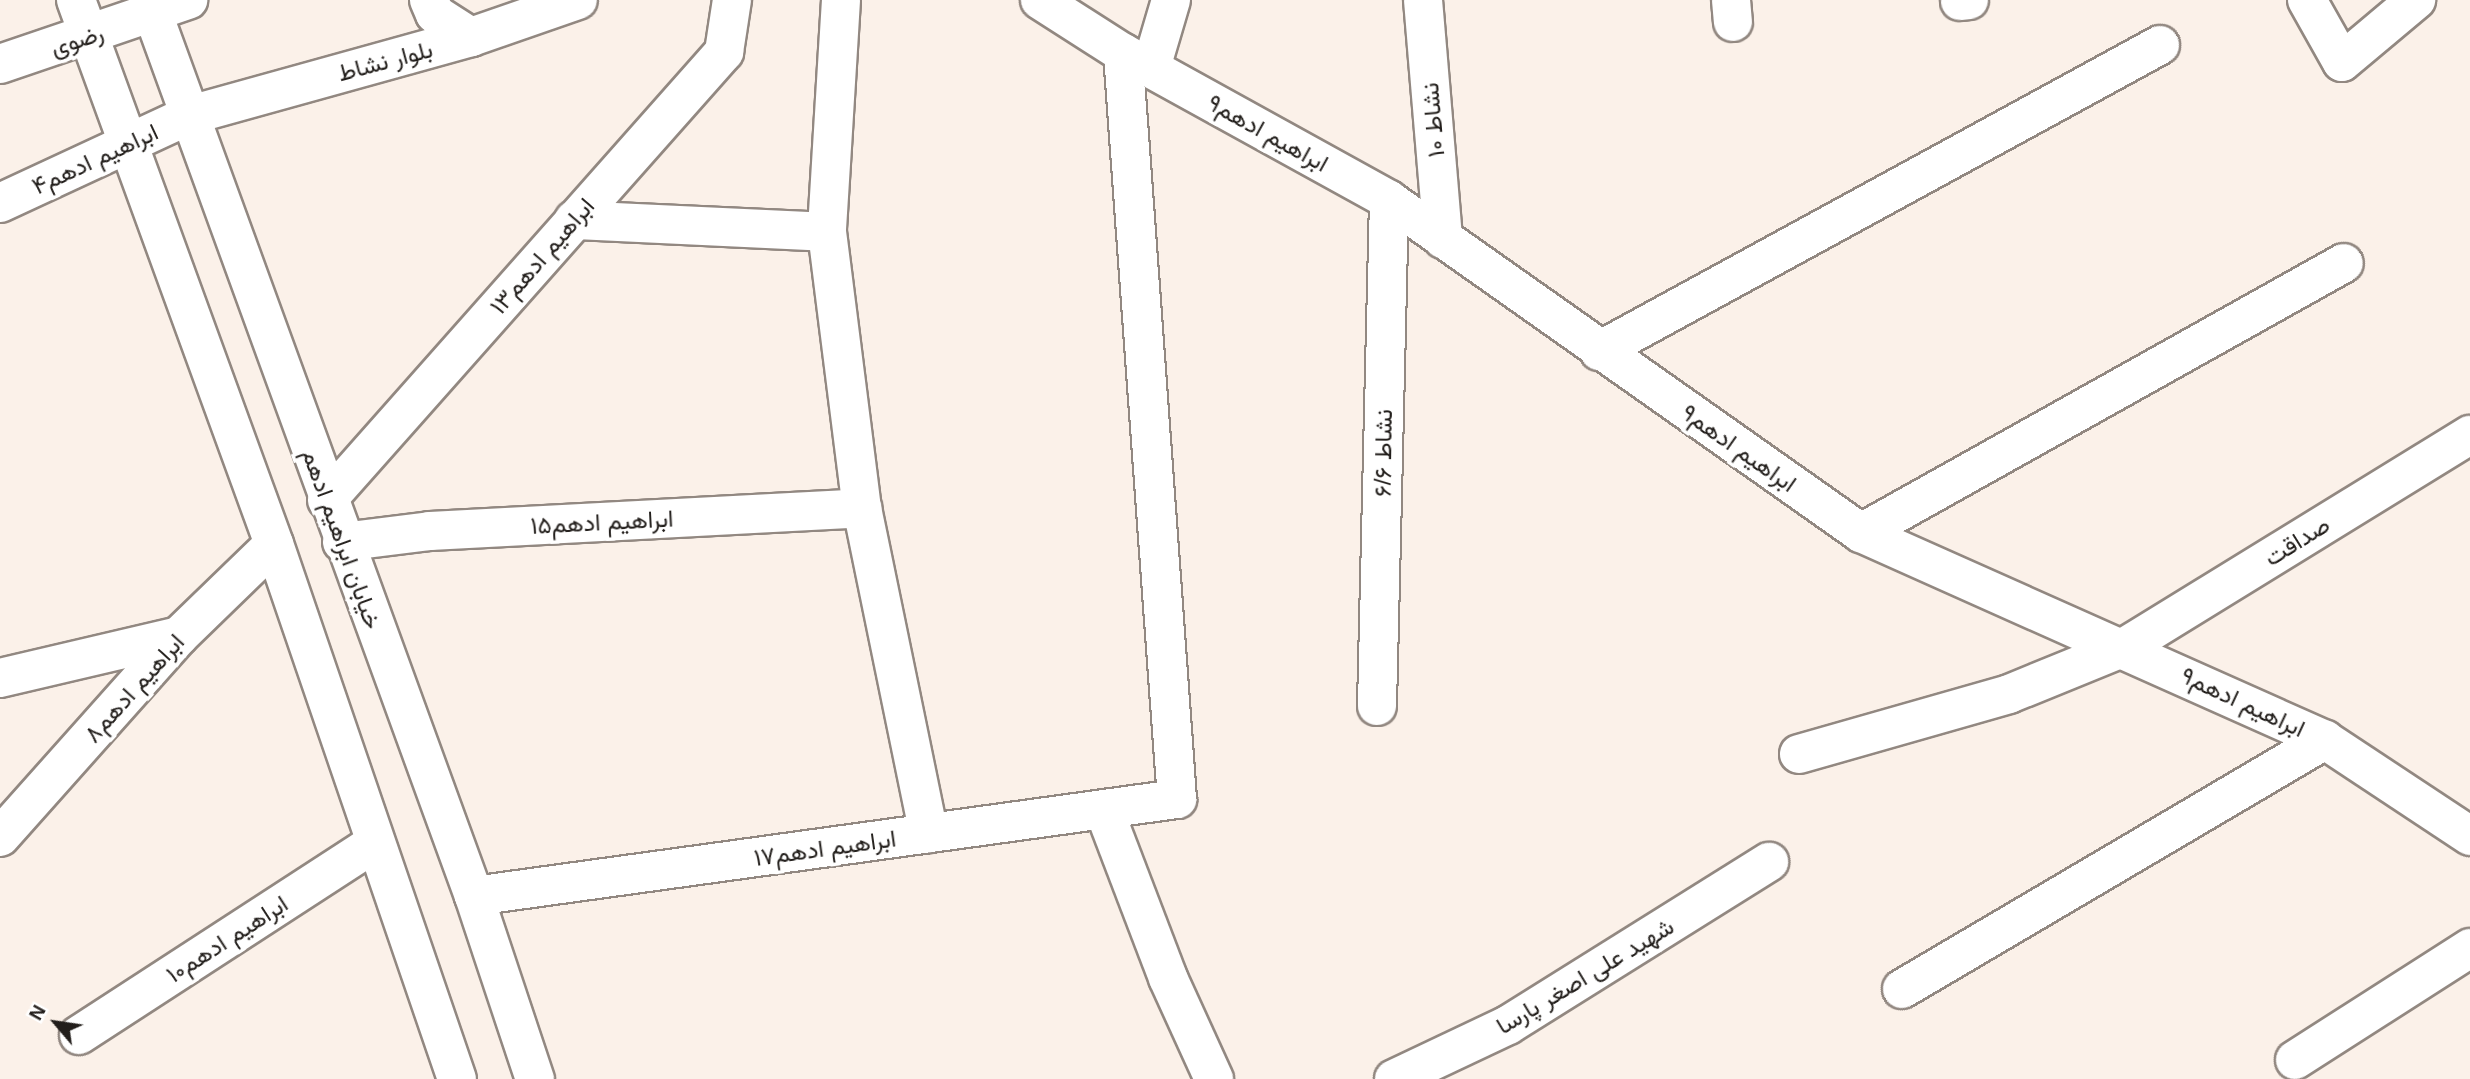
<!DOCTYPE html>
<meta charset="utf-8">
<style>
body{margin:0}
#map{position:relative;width:2470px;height:1079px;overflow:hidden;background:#fbf1e9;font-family:Helvetica,Vazirmatn,sans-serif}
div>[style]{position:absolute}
.roads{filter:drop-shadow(2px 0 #928881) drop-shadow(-2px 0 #928881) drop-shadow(0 2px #928881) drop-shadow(0 -2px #928881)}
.street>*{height:38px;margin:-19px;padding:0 19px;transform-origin:19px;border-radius:19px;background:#fff}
.secondary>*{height:38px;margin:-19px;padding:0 19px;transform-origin:19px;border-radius:19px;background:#fff}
span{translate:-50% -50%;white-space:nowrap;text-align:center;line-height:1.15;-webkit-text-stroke:7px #fff;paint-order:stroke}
.street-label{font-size:24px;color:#221e1b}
.north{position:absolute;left:21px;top:988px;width:70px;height:70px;-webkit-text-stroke:5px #fff;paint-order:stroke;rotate:299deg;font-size:19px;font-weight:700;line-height:28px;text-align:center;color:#221e1b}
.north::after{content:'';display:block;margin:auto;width:24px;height:32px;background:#221e1b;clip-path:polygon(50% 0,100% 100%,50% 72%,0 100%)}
</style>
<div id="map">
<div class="roads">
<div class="street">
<div style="left:429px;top:0;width:15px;rotate:67deg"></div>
<div style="left:435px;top:14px;width:43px;rotate:32.6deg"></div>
<div style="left:841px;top:0;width:232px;rotate:93.5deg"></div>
<div style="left:827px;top:232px;width:278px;rotate:82.8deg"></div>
<div style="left:862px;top:508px;width:332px;rotate:78.4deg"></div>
<div style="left:1040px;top:0;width:98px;rotate:32.6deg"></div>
<div style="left:1123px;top:53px;width:304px;rotate:28.9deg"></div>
<div style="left:1389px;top:200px;width:578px;rotate:35.2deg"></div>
<div style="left:1861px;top:533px;width:508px;rotate:24.04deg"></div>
<div style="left:2325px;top:740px;width:174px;rotate:33.5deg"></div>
<div style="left:1423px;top:0;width:240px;rotate:85.2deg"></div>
<div style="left:1731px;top:0;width:22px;rotate:85deg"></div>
<div style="left:2307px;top:0;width:71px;rotate:60.6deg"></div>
<div style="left:2342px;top:62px;width:97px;rotate:-40deg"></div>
<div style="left:1960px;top:1px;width:9px;rotate:-6deg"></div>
<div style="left:0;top:64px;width:199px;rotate:-18.8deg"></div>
<div style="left:1151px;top:68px;width:71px;rotate:-73.6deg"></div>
<div style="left:0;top:203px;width:209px;rotate:-24.9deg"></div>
<div style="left:190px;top:115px;width:292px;rotate:-15.5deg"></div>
<div style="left:471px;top:37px;width:113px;rotate:-19.1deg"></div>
<div style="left:574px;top:220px;width:253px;rotate:2.7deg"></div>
<div style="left:1599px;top:351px;width:639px;rotate:-28.61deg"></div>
<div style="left:327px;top:500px;width:599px;rotate:-48.45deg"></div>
<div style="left:724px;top:52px;width:53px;rotate:-81.3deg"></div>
<div style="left:1861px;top:533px;width:553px;rotate:-29.21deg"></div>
<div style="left:342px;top:542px;width:89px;rotate:-7.1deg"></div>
<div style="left:430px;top:531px;width:433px;rotate:-3deg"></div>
<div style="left:0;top:678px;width:184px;rotate:-13.2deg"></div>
<div style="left:1377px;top:706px;width:506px;rotate:-88.64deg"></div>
<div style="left:1799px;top:754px;width:218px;rotate:-15.9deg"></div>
<div style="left:2009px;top:694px;width:125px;rotate:-22.1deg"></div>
<div style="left:2125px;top:647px;width:405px;rotate:-31.6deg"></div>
<div style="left:1104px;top:810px;width:180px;rotate:69.1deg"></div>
<div style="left:1168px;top:978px;width:111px;rotate:65.5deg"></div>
<div style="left:0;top:837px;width:269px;rotate:-48.3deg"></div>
<div style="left:179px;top:636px;width:132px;rotate:-44.1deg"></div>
<div style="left:474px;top:896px;width:710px;rotate:-7.86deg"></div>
<div style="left:1177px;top:799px;width:748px;rotate:-94.14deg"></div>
<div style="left:1902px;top:989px;width:491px;rotate:-30.5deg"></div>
<div style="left:79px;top:1035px;width:353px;rotate:-33deg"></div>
<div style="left:2295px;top:1060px;width:208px;rotate:-32.6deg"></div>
<div style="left:1394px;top:1079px;width:126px;rotate:-25.3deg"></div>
<div style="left:1508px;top:1025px;width:308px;rotate:-32deg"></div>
</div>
<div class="secondary">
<div style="left:76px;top:0;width:579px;rotate:70deg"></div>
<div style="left:274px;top:544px;width:565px;rotate:71.12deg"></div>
<div style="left:148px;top:0;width:953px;rotate:70.01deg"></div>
<div style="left:474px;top:896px;width:193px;rotate:71.6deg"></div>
</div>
</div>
<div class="street-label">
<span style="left:77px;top:40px;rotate:-18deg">رضوی</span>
<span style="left:385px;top:61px;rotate:-15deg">بلوار نشاط</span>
<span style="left:1433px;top:120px;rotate:-95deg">نشاط ۱۰</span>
<span style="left:1268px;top:133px;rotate:29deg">ابراهیم ادهم۹</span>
<span style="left:95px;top:159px;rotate:-25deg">ابراهیم ادهم۴</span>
<span style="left:542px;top:256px;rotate:-49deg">ابراهیم ادهم۱۳</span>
<span style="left:1739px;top:448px;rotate:35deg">ابراهیم ادهم۹</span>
<span style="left:1383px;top:453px;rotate:-89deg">نشاط ۶/۶</span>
<span style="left:602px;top:522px;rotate:-3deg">ابراهیم ادهم۱۵</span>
<span style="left:342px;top:539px;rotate:70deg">خیابان ابراهیم ادهم</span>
<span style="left:2297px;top:541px;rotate:-32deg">صداقت</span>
<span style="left:134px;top:688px;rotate:-48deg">ابراهیم ادهم۸</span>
<span style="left:2243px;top:702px;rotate:25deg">ابراهیم ادهم۹</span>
<span style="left:825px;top:848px;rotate:-8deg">ابراهیم ادهم۱۷</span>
<span style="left:227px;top:939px;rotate:-33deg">ابراهیم ادهم۱۰</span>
<span style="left:1585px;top:976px;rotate:-31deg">شهید علی اصغر پارسا</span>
</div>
<div class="north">N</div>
</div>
